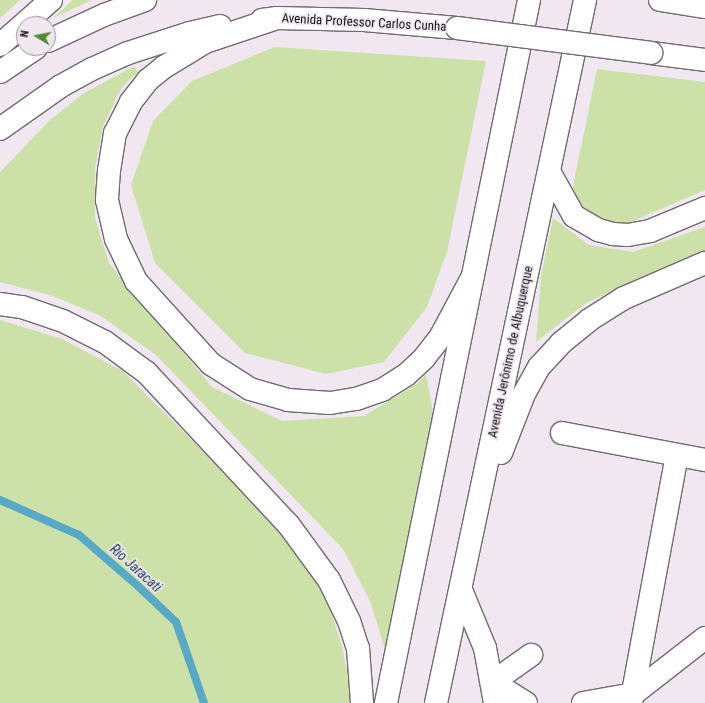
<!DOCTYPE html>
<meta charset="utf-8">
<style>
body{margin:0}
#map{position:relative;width:705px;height:703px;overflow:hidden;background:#f0e7f1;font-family:"Roboto Condensed",sans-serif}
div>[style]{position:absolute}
.green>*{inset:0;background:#cce1a7}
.stream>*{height:8px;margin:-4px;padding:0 4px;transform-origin:4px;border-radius:4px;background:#58a9c5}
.roads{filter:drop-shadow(1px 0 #726a73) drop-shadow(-1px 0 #726a73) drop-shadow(0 1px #726a73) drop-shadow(0 -1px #726a73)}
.minor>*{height:22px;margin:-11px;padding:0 11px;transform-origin:11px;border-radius:11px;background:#fff}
.major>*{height:22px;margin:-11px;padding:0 11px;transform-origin:11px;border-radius:11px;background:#fff}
.bridges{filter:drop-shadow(1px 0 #726a73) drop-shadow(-1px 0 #726a73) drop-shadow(0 1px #726a73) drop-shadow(0 -1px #726a73)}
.major-bridge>*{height:22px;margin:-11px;padding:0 11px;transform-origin:11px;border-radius:11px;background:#fff}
span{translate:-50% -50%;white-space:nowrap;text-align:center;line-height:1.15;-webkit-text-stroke:3.5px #f0e7f1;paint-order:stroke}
.street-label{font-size:13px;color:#161316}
.water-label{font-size:14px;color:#153b47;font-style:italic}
.north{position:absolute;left:16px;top:16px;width:40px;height:40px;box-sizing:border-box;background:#f0e7f1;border:1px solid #999299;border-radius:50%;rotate:280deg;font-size:11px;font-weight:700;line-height:16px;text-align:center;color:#161316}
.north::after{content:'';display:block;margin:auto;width:14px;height:18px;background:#4d8d2f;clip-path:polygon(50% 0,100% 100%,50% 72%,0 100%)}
</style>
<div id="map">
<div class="green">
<div style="clip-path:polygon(0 0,20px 0,0 18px)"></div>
<div style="clip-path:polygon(73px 0,92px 0,53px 18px)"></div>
<div style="clip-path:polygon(275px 47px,486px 61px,447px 252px,427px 307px,384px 362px,326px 374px,245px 353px,155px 263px,131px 185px,153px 121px,192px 81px)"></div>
<div style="clip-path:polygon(134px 66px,138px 72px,122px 87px,103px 126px,95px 169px,95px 218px,109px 263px,212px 387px,282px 421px,364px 416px,418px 383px,426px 374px,439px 446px,387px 656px,370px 601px,343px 549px,156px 355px,101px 316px,53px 296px,0 282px,0 172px,50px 120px,84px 93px)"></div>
<div style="clip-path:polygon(597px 69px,705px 82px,705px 190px,615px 229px,570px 201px)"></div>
<div style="clip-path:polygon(553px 218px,589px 245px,633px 252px,705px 227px,705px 251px,586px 303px,536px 342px,541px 276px)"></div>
<div style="clip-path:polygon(0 320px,62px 339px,123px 371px,268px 517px,303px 558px,326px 597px,342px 646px,353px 703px,0 703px)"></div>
</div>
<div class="stream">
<div style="left:0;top:500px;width:86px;rotate:23.9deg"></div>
<div style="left:79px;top:535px;width:79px;rotate:40.9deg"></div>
<div style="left:139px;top:587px;width:51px;rotate:43.4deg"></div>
<div style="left:176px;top:622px;width:86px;rotate:70.9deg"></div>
</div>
<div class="roads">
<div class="minor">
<div style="left:562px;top:433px;width:146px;rotate:10.7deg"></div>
<div style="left:461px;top:590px;width:63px;rotate:67.5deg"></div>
<div style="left:485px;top:648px;width:56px;rotate:79.7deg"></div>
<div style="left:526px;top:703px;width:39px;rotate:-148deg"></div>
<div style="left:493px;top:682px;width:47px;rotate:-35.4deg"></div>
<div style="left:583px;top:703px;width:51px;rotate:-10.2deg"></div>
<div style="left:633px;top:694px;width:91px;rotate:-37.9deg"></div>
<div style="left:631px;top:703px;width:252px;rotate:-79.5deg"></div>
</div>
<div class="major">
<div style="left:660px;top:0;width:46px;rotate:8.8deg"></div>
<div style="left:277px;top:18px;width:76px;rotate:161.6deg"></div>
<div style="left:205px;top:42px;width:48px;rotate:148.6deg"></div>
<div style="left:164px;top:67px;width:21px;rotate:141deg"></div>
<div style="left:148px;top:80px;width:28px;rotate:128deg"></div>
<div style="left:131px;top:102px;width:35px;rotate:117deg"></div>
<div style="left:115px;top:133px;width:37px;rotate:99deg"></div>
<div style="left:109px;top:170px;width:30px;rotate:94deg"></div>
<div style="left:107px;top:200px;width:40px;rotate:77deg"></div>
<div style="left:116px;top:239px;width:47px;rotate:64.5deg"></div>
<div style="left:136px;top:281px;width:112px;rotate:47.9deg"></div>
<div style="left:211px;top:364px;width:46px;rotate:32.7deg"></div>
<div style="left:250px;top:389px;width:40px;rotate:16deg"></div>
<div style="left:288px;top:400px;width:42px;rotate:4.1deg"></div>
<div style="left:330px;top:403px;width:26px;rotate:-9deg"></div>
<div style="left:356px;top:399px;width:28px;rotate:-19deg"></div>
<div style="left:382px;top:390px;width:28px;rotate:-32deg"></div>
<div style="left:406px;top:375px;width:25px;rotate:-43deg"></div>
<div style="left:424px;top:358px;width:28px;rotate:-52deg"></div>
<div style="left:441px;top:336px;width:68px;rotate:-61.9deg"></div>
<div style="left:262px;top:20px;width:15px;rotate:-8deg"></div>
<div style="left:277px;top:18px;width:87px;rotate:1.3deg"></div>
<div style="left:364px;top:20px;width:93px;rotate:4.9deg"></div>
<div style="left:48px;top:41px;width:62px;rotate:-24.9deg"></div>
<div style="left:104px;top:15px;width:44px;rotate:-20.1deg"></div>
<div style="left:0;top:45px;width:68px;rotate:-41.4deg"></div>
<div style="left:651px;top:53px;width:54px;rotate:7.4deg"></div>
<div style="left:0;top:72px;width:43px;rotate:-33.7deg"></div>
<div style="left:0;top:129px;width:75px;rotate:-35.2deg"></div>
<div style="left:61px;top:86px;width:35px;rotate:-29deg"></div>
<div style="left:92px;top:69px;width:39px;rotate:-24deg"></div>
<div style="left:128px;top:53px;width:65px;rotate:-17.9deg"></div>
<div style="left:190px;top:33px;width:31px;rotate:-13deg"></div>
<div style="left:550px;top:173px;width:49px;rotate:60.8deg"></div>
<div style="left:574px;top:216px;width:28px;rotate:30deg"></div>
<div style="left:598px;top:230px;width:16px;rotate:15deg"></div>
<div style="left:613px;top:234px;width:15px;rotate:4deg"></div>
<div style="left:628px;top:235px;width:22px;rotate:-10deg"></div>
<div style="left:650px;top:231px;width:60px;rotate:-22.7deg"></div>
<div style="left:0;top:304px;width:22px;rotate:8deg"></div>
<div style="left:22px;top:307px;width:43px;rotate:18.9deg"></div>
<div style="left:63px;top:321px;width:47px;rotate:26.6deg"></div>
<div style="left:105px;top:342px;width:52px;rotate:36.4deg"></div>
<div style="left:147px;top:373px;width:207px;rotate:47deg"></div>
<div style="left:288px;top:524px;width:69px;rotate:53.8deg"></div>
<div style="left:329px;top:580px;width:46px;rotate:64deg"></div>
<div style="left:349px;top:621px;width:28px;rotate:72deg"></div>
<div style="left:358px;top:648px;width:55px;rotate:85.8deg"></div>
<div style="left:501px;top:453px;width:63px;rotate:-68.7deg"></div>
<div style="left:524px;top:394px;width:31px;rotate:-61deg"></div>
<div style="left:539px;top:367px;width:33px;rotate:-47deg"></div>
<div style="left:561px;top:343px;width:36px;rotate:-39deg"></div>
<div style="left:589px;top:320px;width:41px;rotate:-32.2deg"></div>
<div style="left:624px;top:298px;width:88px;rotate:-23.4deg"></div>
<div style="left:386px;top:703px;width:717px;rotate:-78.5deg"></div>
<div style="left:436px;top:703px;width:719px;rotate:-78.03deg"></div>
</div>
</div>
<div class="bridges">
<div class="major-bridge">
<div style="left:457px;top:28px;width:196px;rotate:7.3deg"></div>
</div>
</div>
<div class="street-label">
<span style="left:364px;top:23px;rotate:3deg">Avenida Professor Carlos Cunha</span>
<span style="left:511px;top:352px;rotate:-78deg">Avenida Jerônimo de Albuquerque</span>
</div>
<div class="water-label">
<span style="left:136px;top:568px;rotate:42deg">Rio Jaracati</span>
</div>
<div class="north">N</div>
</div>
